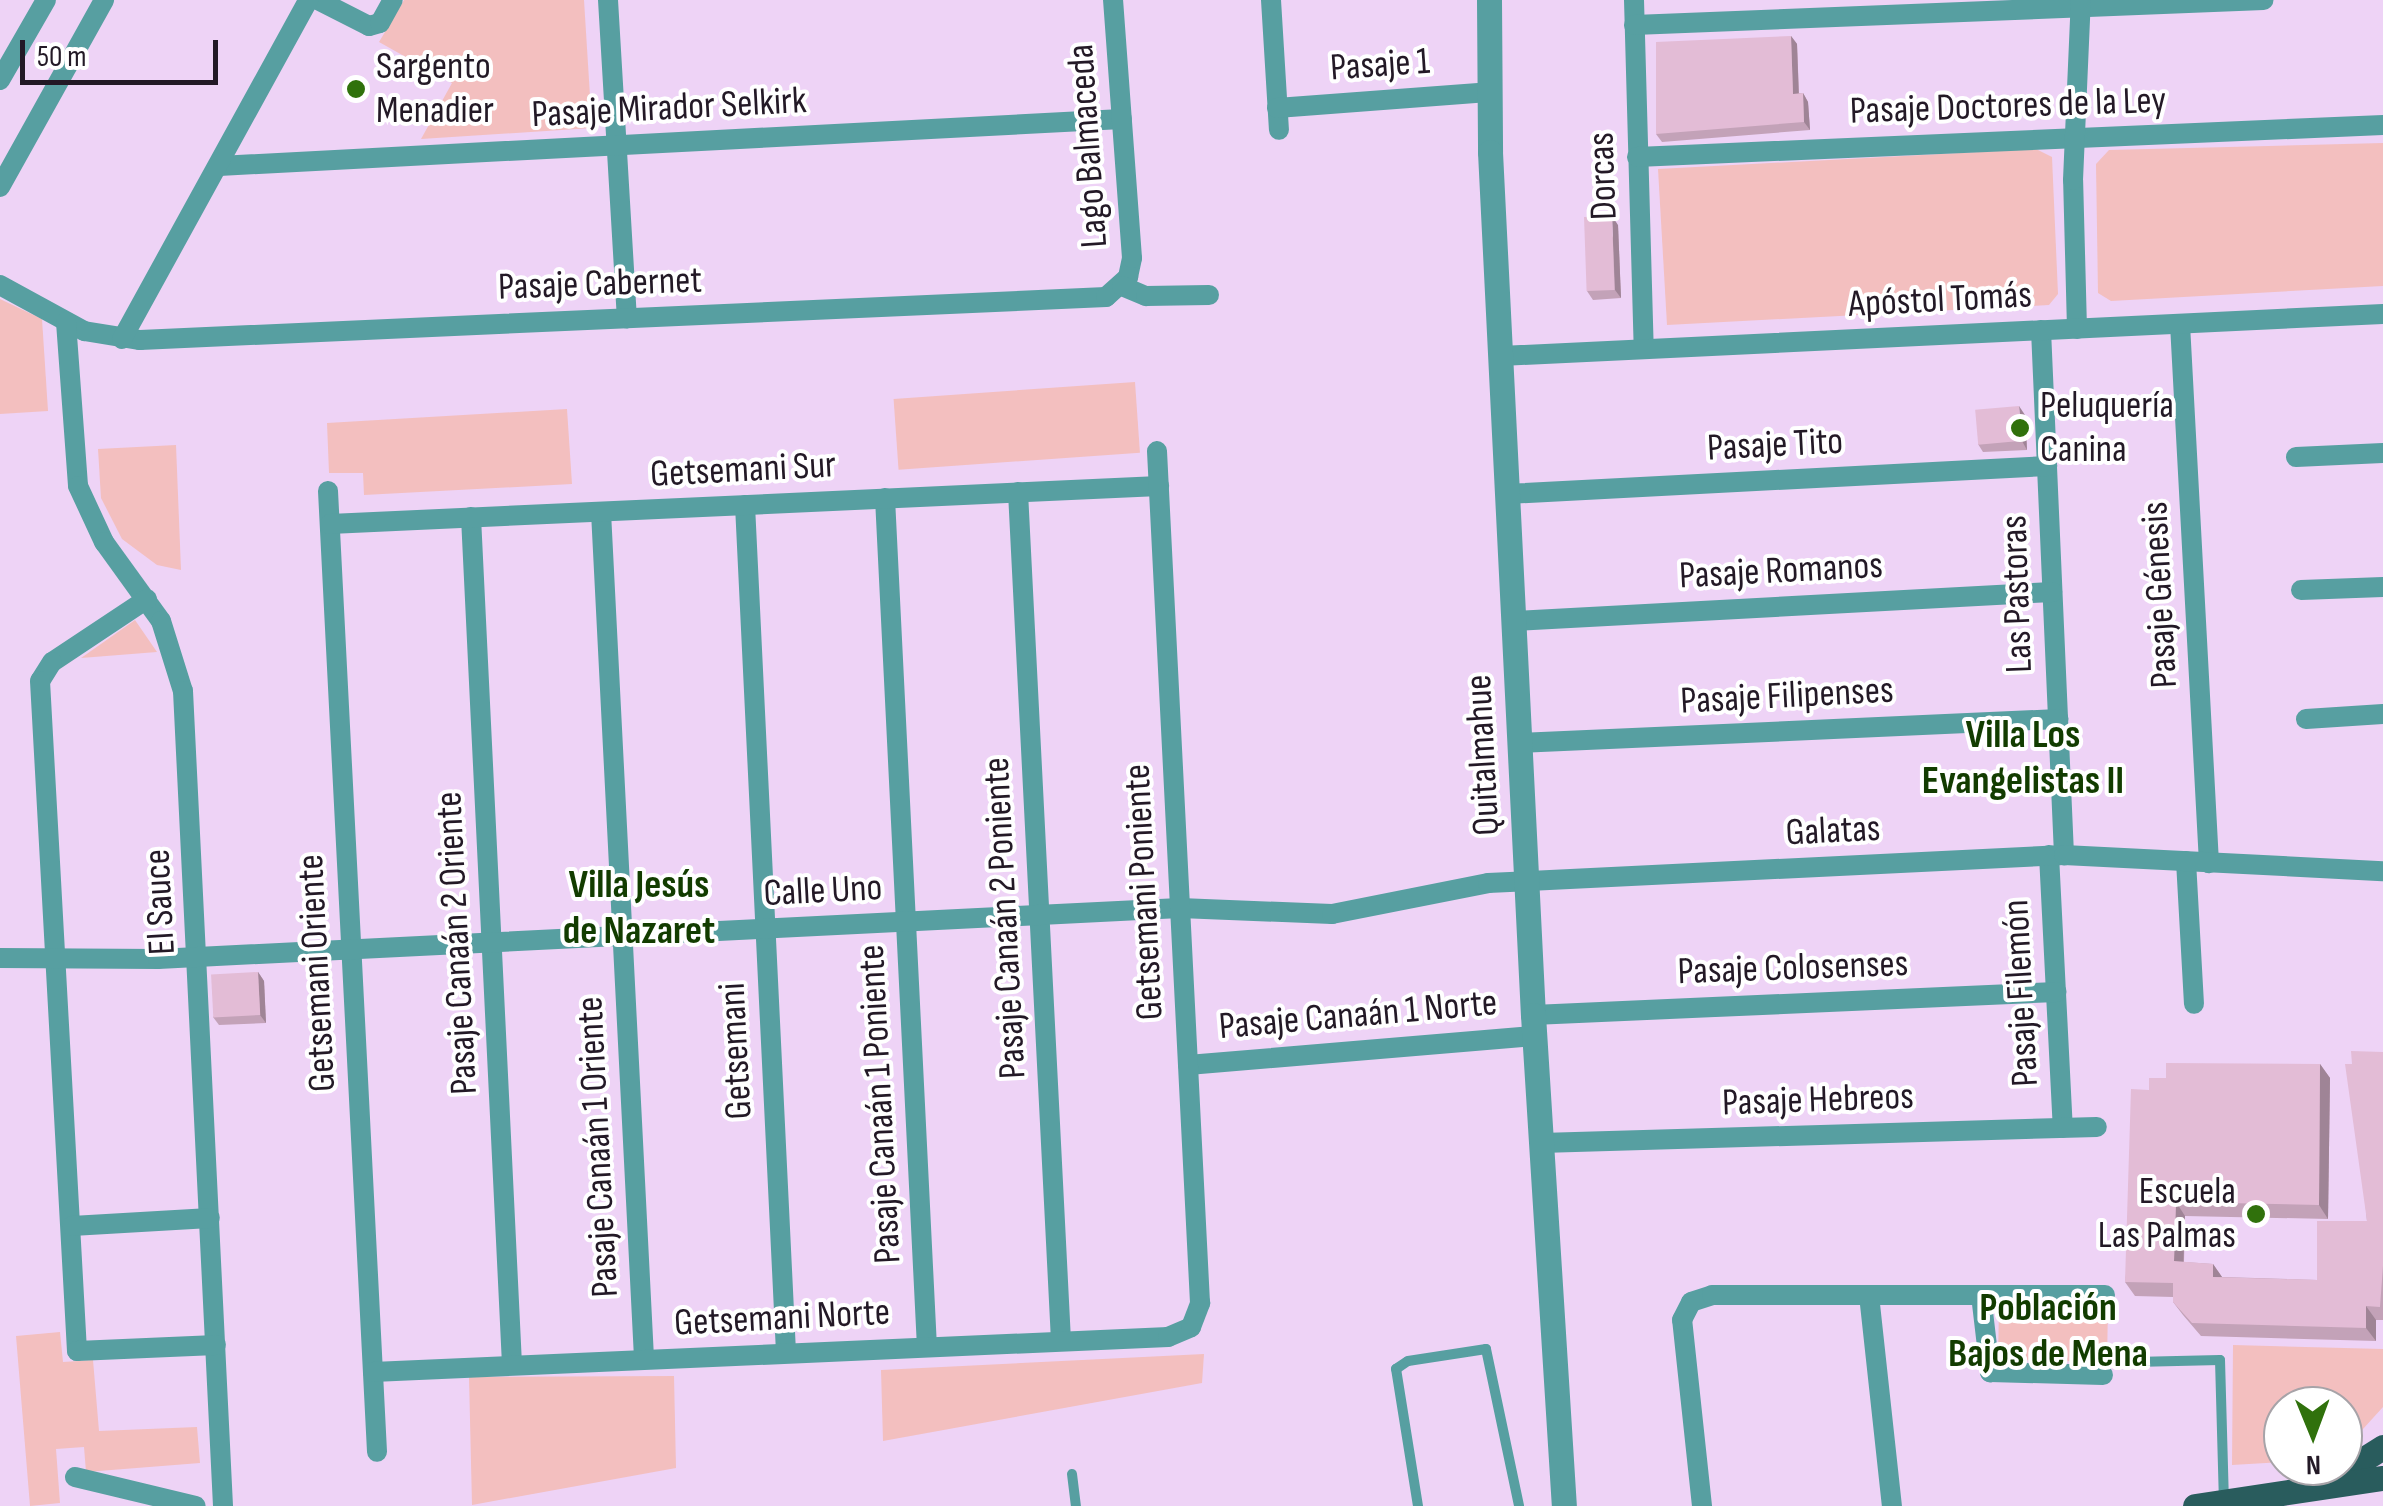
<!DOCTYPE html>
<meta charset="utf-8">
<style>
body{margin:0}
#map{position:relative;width:2383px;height:1506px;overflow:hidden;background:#eed3f6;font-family:"Sofia Sans Condensed",sans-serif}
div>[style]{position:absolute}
.green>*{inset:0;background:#f3bfbf;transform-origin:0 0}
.service>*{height:10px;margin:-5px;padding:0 5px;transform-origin:5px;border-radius:5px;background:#579fa1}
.minor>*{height:20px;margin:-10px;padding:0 10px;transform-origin:10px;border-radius:10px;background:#579fa1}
.tertiary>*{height:25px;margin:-12.5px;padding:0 12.5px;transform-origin:12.5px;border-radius:12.5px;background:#579fa1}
.primary>*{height:25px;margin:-12.5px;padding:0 12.5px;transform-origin:12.5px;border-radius:12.5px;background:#295c5d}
.wall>*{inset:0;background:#c3a2b8}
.shaded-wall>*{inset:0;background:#9f8496}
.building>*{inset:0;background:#e3bcd6;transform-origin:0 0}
.dots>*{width:28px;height:28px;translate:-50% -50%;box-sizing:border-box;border:5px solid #fff;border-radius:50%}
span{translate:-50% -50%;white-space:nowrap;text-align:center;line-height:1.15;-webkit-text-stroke:8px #fff;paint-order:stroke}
.street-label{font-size:38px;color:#231926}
.poi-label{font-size:38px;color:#231926}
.left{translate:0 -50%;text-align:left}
.right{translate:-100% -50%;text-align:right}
.neighbourhood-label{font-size:40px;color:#123c00;font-weight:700}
.north{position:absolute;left:2263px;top:1386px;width:100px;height:100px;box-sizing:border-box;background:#fff;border:2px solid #a7a3a8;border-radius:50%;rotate:179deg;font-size:28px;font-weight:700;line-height:40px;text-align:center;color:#231926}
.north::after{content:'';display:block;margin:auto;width:35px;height:45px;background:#30710c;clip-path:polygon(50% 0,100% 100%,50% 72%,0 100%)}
.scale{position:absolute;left:20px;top:40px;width:198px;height:45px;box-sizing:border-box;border:5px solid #231926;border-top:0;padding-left:12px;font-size:30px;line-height:35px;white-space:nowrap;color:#231926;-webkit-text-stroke:8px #fff;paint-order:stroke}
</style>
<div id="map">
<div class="green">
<div style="clip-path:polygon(404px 0,584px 0,592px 128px,421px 139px,452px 83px,379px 42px)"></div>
<div style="clip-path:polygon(2383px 143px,2383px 286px,2111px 301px,2098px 293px,2096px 164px,2109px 150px)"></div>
<div style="clip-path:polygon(2036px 149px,2052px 157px,2058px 294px,2049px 305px,1667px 325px,1658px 169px)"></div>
<div style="clip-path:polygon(0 299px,42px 319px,48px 411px,0 414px)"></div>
<div style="left:1135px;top:382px;width:71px;height:242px;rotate:86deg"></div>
<div style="clip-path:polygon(567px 409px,572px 484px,364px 495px,363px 473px,329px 473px,327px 423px)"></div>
<div style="clip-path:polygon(176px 445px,181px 570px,157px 565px,122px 539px,101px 498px,98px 449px)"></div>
<div style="clip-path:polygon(135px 620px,157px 652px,81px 658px)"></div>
<div style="left:1999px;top:1305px;width:109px;height:55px;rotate:1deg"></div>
<div style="clip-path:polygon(60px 1332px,63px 1362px,93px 1360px,99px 1431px,197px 1427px,200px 1463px,86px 1472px,84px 1447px,56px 1449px,60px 1503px,30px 1506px,16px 1336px)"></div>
<div style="clip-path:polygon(2233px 1345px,2383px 1349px,2383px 1407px,2343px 1451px,2343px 1406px,2283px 1406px,2283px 1462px,2232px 1465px)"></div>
<div style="clip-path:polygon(1204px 1354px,1202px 1383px,883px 1441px,881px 1370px)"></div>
<div style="clip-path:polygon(674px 1376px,676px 1468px,472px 1505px,469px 1377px)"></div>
</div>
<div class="service">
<div style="left:2134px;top:1362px;width:86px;rotate:-1.3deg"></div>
<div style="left:2220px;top:1360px;width:141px;rotate:88.4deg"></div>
<div style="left:1072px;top:1474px;width:32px;rotate:83deg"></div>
<div style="left:1418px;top:1506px;width:139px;rotate:-99.1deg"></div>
<div style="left:1396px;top:1369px;width:14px;rotate:-34deg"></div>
<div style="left:1408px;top:1361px;width:79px;rotate:-8.7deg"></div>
<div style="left:1486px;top:1349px;width:160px;rotate:78.1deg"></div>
</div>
<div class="minor">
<div style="left:318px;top:0;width:57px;rotate:27deg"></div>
<div style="left:369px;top:26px;width:11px;rotate:-15deg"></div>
<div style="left:380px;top:23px;width:26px;rotate:-61deg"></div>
<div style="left:608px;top:0;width:319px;rotate:86.6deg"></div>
<div style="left:1271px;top:0;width:130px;rotate:86.5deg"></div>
<div style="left:1634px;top:0;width:349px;rotate:88.4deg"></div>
<div style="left:1634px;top:25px;width:630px;rotate:-2.27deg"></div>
<div style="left:0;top:80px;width:92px;rotate:-60.1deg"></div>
<div style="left:1277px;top:108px;width:212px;rotate:-4.3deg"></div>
<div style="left:1637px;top:157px;width:747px;rotate:-2.46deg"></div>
<div style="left:219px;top:166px;width:904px;rotate:-2.98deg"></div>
<div style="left:0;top:187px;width:214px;rotate:-60.9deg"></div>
<div style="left:0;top:285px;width:96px;rotate:28.7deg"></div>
<div style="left:84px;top:331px;width:57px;rotate:9.1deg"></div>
<div style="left:140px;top:340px;width:967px;rotate:-2.55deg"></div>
<div style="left:1106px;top:297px;width:30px;rotate:-42deg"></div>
<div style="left:1128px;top:277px;width:19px;rotate:-78deg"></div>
<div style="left:1132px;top:258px;width:259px;rotate:-94.2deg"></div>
<div style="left:1122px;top:286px;width:26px;rotate:23deg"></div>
<div style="left:1146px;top:296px;width:63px;rotate:-0.9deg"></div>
<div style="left:66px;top:322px;width:164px;rotate:85.8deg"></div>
<div style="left:78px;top:486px;width:62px;rotate:65.1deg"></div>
<div style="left:104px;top:542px;width:97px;rotate:54.2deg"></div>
<div style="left:161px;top:621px;width:73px;rotate:72.6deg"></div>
<div style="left:183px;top:691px;width:816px;rotate:87.19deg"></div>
<div style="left:2180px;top:324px;width:540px;rotate:86.92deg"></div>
<div style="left:2077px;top:329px;width:149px;rotate:-91.5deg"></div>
<div style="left:2073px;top:180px;width:180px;rotate:-87.5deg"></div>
<div style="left:2041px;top:330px;width:526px;rotate:87.49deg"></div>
<div style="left:122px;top:339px;width:387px;rotate:-61.2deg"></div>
<div style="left:1501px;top:356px;width:883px;rotate:-2.73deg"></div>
<div style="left:2296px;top:457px;width:87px;rotate:-2.6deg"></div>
<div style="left:328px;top:491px;width:962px;rotate:87.08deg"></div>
<div style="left:1018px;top:492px;width:850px;rotate:87.1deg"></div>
<div style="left:1507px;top:494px;width:541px;rotate:-2.97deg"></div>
<div style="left:885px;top:498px;width:850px;rotate:87.17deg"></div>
<div style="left:745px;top:505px;width:849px;rotate:87.23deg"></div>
<div style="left:601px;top:512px;width:848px;rotate:87.09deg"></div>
<div style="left:471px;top:517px;width:849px;rotate:87.23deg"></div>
<div style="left:330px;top:524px;width:830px;rotate:-2.62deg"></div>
<div style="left:2301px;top:590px;width:82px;rotate:-2.1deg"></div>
<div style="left:147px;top:599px;width:114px;rotate:146.4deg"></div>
<div style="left:52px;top:662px;width:22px;rotate:122deg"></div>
<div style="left:40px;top:681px;width:671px;rotate:86.84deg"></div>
<div style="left:77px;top:1351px;width:139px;rotate:-2.5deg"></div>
<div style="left:1514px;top:621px;width:539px;rotate:-3.09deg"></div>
<div style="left:2306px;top:719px;width:77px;rotate:-3.7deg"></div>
<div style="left:1520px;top:743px;width:539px;rotate:-2.55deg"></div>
<div style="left:2049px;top:855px;width:273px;rotate:87.1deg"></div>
<div style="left:2186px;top:861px;width:143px;rotate:86.8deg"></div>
<div style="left:0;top:958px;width:158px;rotate:0.4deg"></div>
<div style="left:158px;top:959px;width:1023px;rotate:-2.86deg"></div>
<div style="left:1180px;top:908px;width:152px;rotate:2.3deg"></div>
<div style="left:1332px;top:914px;width:159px;rotate:-11.2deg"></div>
<div style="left:1488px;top:883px;width:577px;rotate:-2.78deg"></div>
<div style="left:2064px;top:855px;width:319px;rotate:2.9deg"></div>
<div style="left:1533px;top:1015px;width:524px;rotate:-2.52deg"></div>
<div style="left:1188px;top:1065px;width:347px;rotate:-4.8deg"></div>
<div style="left:1541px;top:1143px;width:556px;rotate:-1.65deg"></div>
<div style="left:72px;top:1226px;width:138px;rotate:-3.3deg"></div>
<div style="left:1869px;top:1295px;width:212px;rotate:83.8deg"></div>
<div style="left:1981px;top:1295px;width:78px;rotate:83.3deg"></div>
<div style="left:1990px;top:1372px;width:113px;rotate:1.5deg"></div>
<div style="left:373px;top:1372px;width:796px;rotate:-2.52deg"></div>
<div style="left:1168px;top:1337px;width:25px;rotate:-23deg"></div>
<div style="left:1191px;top:1327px;width:26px;rotate:-69deg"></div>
<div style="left:1200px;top:1303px;width:853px;rotate:-92.89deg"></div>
<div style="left:75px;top:1477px;width:124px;rotate:13.5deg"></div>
<div style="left:1702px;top:1506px;width:187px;rotate:-96.1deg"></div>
<div style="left:1682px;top:1320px;width:20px;rotate:-63deg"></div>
<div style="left:1691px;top:1302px;width:22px;rotate:-18deg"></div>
<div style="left:1712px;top:1295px;width:393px"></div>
</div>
<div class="tertiary">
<div style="left:1489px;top:0;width:152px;rotate:89.6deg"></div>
<div style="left:1490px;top:152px;width:864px;rotate:87.15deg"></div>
<div style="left:1533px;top:1015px;width:492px;rotate:86.4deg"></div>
</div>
<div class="primary">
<div style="left:2332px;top:1479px;width:60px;rotate:-32.1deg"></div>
<div style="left:2195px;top:1506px;width:190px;rotate:-8.5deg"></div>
</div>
<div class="wall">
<div style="clip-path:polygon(1791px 36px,1797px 44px,1799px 93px,1803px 93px,1808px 102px,1810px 130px,1662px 142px,1656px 134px)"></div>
<div style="clip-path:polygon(1618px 225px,1621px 298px,1593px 300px,1587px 291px)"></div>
<div style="clip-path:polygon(2025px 415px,2027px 450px,1983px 452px,1978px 444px)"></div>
<div style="clip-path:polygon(258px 972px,264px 981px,266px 1023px,219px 1025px,213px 1017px)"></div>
<div style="clip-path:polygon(2383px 1052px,2383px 1320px,2376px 1320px,2376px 1341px,2201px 1336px,2183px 1315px,2173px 1302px,2173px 1297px,2135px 1296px,2125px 1282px,2149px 1090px,2166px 1078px,2320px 1064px,2330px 1078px,2328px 1219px,2185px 1216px,2184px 1262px,2213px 1264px,2222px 1277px,2317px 1280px,2367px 1221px,2352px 1064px)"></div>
</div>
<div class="shaded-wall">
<div style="clip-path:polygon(1791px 36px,1797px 44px,1799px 102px,1793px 94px)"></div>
<div style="clip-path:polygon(1803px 93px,1808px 102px,1810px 130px,1804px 122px)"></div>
<div style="clip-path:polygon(1612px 216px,1618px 225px,1621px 298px,1615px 290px)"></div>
<div style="clip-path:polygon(2019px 406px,2025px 415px,2027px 450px,2022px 441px)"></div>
<div style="clip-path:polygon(258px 972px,264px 981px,266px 1023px,260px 1015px)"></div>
<div style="clip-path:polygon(2320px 1064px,2330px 1078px,2328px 1219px,2319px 1205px)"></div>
<div style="clip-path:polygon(2176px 1202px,2185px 1216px,2183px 1274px,2174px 1261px)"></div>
<div style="clip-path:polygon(2213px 1264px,2222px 1277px,2213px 1277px)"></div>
<div style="clip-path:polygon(2366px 1306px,2376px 1320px,2376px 1341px,2366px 1328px)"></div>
</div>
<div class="building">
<div style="clip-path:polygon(1791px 36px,1793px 94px,1803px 93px,1804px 122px,1656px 134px,1656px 42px)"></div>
<div style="left:1612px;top:216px;width:74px;height:28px;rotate:88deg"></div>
<div style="left:2019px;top:406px;width:35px;height:44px;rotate:85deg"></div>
<div style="left:258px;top:972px;width:43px;height:47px;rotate:87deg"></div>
<div style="clip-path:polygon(2351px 1051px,2383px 1052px,2383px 1266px,2380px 1307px,2366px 1306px,2366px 1328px,2192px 1323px,2173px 1302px,2173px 1283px,2125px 1282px,2131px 1089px,2149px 1090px,2149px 1078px,2166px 1078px,2166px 1063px,2320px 1064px,2319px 1205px,2176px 1202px,2174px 1261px,2213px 1264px,2213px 1277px,2317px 1280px,2317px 1221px,2367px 1221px,2345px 1064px,2352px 1064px)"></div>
</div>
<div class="dots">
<div style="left:356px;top:89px;background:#30710c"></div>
<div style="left:2020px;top:428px;background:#30710c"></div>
<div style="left:2256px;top:1214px;background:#30710c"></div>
</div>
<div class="street-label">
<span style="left:1380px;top:65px;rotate:-4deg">Pasaje 1</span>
<span style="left:2008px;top:106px;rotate:-2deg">Pasaje Doctores de la Ley</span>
<span style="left:669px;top:108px;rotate:-3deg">Pasaje Mirador Selkirk</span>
<span style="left:1088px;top:146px;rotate:-94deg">Lago Balmaceda</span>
<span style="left:1603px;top:176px;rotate:-92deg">Dorcas</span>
<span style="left:600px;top:284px;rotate:-2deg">Pasaje Cabernet</span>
<span style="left:1940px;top:300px;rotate:-3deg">Apóstol Tomás</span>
<span style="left:1775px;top:445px;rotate:-3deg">Pasaje Tito</span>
<span style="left:743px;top:470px;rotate:-3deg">Getsemani Sur</span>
<span style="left:1781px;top:571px;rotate:-3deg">Pasaje Romanos</span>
<span style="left:2017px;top:594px;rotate:-92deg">Las Pastoras</span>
<span style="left:2160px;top:595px;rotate:-93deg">Pasaje Génesis</span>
<span style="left:1787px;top:696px;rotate:-3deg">Pasaje Filipenses</span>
<span style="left:1483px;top:755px;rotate:-93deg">Quitalmahue</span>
<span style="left:1833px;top:831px;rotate:-3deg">Galatas</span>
<span style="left:823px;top:891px;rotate:-3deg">Calle Uno</span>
<span style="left:1144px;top:892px;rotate:-93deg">Getsemani Poniente</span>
<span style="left:160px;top:902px;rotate:-93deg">El Sauce</span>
<span style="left:1005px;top:918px;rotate:-93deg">Pasaje Canaán 2 Poniente</span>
<span style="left:457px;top:943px;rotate:-93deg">Pasaje Canaán 2 Oriente</span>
<span style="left:1793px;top:968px;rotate:-2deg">Pasaje Colosenses</span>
<span style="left:317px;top:973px;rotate:-93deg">Getsemani Oriente</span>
<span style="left:2021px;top:993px;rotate:-93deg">Pasaje Filemón</span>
<span style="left:1358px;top:1015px;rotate:-5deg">Pasaje Canaán 1 Norte</span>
<span style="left:736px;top:1051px;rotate:-93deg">Getsemani</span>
<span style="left:1818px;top:1100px;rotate:-2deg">Pasaje Hebreos</span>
<span style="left:880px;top:1104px;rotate:-93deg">Pasaje Canaán 1 Poniente</span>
<span style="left:598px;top:1147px;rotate:-93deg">Pasaje Canaán 1 Oriente</span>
<span style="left:782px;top:1318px;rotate:-3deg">Getsemani Norte</span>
</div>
<div class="poi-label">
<span class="left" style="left:376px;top:89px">Sargento<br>Menadier</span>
<span class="left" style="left:2040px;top:428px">Peluquería<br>Canina</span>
<span class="right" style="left:2236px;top:1214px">Escuela<br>Las Palmas</span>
</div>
<div class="neighbourhood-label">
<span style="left:2023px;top:758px">Villa Los<br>Evangelistas II</span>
<span style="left:639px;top:908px">Villa Jesús<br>de Nazaret</span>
<span style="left:2048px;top:1331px">Población<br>Bajos de Mena</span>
</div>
<div class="north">N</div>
<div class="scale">50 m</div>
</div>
